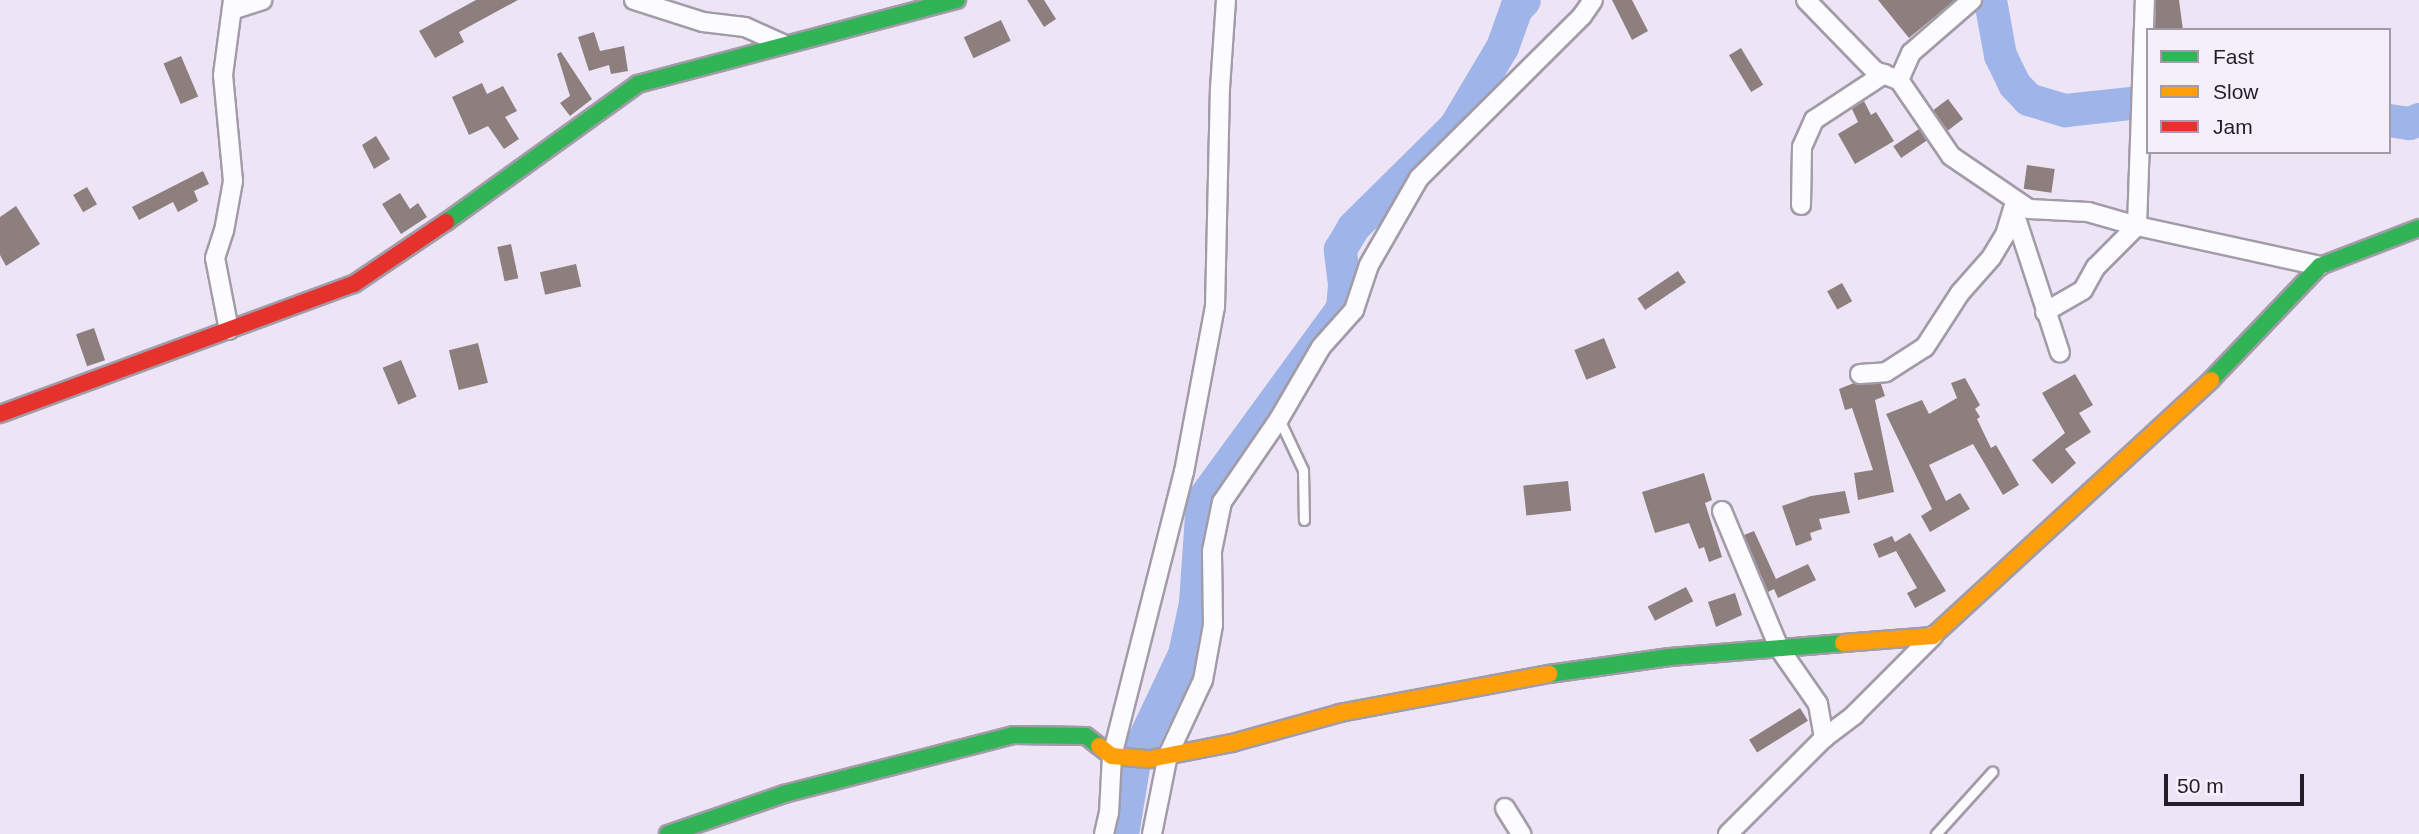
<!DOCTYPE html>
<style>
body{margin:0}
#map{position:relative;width:2419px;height:834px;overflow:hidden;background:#ede4f5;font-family:Arial,sans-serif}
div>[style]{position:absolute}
.river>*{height:33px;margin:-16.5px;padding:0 16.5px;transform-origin:16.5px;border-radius:16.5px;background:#9fb4e8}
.building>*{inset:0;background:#8c7f7e;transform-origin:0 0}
.roads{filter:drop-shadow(2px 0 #a29ba8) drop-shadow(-2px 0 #a29ba8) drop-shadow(0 2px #a29ba8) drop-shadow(0 -2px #a29ba8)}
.lane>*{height:9px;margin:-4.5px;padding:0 4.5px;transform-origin:4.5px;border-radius:4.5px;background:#fcfbfe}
.street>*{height:18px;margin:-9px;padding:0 9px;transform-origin:9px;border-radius:9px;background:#fcfbfe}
.fast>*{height:16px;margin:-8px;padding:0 8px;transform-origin:8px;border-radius:8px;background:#30b455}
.slow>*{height:16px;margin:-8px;padding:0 8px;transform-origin:8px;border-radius:8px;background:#ff9f0a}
.jam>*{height:16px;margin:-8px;padding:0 8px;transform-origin:8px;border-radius:8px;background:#e5322d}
span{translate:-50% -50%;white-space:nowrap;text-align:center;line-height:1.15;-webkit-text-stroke:7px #f5effb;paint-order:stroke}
.legend{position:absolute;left:2146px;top:28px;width:245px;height:126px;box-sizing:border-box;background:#f5effb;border:2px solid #a19ba7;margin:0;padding:9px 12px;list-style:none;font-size:21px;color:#231d29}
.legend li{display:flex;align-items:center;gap:14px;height:35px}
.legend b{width:35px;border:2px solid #a19ba7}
.scale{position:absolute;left:2164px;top:774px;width:140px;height:32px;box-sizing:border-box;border:4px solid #231d29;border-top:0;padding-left:9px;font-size:21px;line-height:24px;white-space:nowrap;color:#231d29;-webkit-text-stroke:5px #f5effb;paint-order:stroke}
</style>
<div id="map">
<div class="river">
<div style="left:1990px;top:0;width:56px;rotate:79.7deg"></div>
<div style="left:2000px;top:55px;width:32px;rotate:64deg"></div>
<div style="left:2014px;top:84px;width:21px;rotate:47deg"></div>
<div style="left:2028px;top:99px;width:39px;rotate:17deg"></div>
<div style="left:2065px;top:110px;width:83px;rotate:-6.2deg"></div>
<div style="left:2389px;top:120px;width:20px;rotate:9deg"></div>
<div style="left:2409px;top:123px;width:11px;rotate:-22deg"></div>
<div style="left:1137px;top:753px;width:110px;rotate:-64.6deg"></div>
<div style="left:1184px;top:654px;width:52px;rotate:-77.8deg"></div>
<div style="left:1195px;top:603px;width:103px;rotate:-86.1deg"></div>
<div style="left:1202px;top:500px;width:238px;rotate:-53.9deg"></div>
<div style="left:1342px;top:308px;width:24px;rotate:-85deg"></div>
<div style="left:1344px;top:284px;width:35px;rotate:-97deg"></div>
<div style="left:1340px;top:249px;width:26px;rotate:-59deg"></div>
<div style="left:1353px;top:227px;width:144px;rotate:-44.7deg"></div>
<div style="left:1455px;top:126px;width:92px;rotate:-59.3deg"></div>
<div style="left:1502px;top:47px;width:41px;rotate:-70.3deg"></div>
<div style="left:1516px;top:8px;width:11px;rotate:-45deg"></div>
<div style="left:1122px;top:834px;width:68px;rotate:-80.7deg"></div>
</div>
<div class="building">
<div style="clip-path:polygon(476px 0,518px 0,459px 32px,464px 42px,435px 58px,419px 31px)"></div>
<div style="clip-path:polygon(1027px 0,1044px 0,1056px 19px,1044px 27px)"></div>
<div style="clip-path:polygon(1612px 0,1632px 0,1648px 31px,1632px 40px)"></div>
<div style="clip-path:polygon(1878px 0,1955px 0,1909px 38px)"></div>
<div style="clip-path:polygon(2156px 0,2179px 0,2183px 30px,2155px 30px)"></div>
<div style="left:1001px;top:20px;width:23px;height:41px;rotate:65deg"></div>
<div style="clip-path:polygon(594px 32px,600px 51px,624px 46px,628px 71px,611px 74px,609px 65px,589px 71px,578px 37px)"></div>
<div style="left:1741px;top:48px;width:43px;height:14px;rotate:59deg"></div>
<div style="clip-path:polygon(561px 52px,592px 99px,570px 116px,560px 103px,570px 96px,557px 54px)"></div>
<div style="left:181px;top:56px;width:44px;height:19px;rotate:67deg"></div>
<div style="clip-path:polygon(482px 83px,487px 94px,503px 86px,517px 111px,505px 117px,519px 139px,504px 149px,488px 126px,469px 135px,452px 97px)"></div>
<div style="left:1948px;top:99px;width:25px;height:19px;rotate:53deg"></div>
<div style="clip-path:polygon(1864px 101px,1871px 115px,1876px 112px,1894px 141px,1855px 164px,1838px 134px,1858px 122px,1852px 109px)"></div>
<div style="left:1919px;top:129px;width:14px;height:31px;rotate:56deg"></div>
<div style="clip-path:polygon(376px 136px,390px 159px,374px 169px,362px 145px)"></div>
<div style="left:2027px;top:165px;width:28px;height:24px;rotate:8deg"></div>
<div style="clip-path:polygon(203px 171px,209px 184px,194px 191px,198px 201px,178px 212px,173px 202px,139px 220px,132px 207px)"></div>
<div style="left:87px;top:187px;width:20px;height:16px;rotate:60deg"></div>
<div style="clip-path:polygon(400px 193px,410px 209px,418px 203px,427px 217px,401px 234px,382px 204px)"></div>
<div style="clip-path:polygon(16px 206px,40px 244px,6px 266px,0 255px,0 217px)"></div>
<div style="left:511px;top:244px;width:35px;height:14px;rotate:78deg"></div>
<div style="left:576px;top:264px;width:23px;height:37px;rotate:77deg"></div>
<div style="left:1678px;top:271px;width:14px;height:49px;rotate:56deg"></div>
<div style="left:1842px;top:283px;width:21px;height:17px;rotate:61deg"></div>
<div style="left:94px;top:328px;width:34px;height:19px;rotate:71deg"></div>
<div style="left:1604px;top:338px;width:32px;height:32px;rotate:68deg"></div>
<div style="left:478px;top:343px;width:41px;height:30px;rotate:76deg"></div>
<div style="left:401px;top:360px;width:40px;height:20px;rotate:67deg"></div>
<div style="clip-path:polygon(2075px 374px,2093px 405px,2079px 413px,2091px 432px,2065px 449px,2076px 463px,2052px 484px,2032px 460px,2065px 433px,2042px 393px)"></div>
<div style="clip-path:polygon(1965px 378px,1980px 405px,1975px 409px,1980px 417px,1977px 419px,1991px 448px,1996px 445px,2019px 485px,2003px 495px,1973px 444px,1929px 465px,1946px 501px,1960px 493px,1970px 509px,1930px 532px,1921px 516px,1932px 509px,1886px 414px,1922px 400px,1929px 414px,1957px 398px,1951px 383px)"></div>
<div style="clip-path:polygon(1854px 383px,1881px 384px,1885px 396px,1875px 400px,1894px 492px,1858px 500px,1854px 473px,1873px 470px,1852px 408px,1845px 410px,1839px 389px)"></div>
<div style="clip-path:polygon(1704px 473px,1712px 500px,1705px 503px,1722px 557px,1709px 562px,1704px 547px,1699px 549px,1689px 523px,1655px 533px,1642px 492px)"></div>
<div style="left:1568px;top:481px;width:30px;height:45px;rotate:84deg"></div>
<div style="clip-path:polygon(1845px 491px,1850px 513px,1819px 519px,1822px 529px,1810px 533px,1812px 540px,1796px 546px,1782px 506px,1811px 496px)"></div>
<div style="clip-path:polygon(1754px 531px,1776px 579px,1808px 564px,1816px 580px,1778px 598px,1774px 589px,1768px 592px,1744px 535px)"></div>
<div style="clip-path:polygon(1910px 533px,1946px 591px,1915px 608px,1907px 593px,1917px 588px,1896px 551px,1879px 558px,1873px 544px,1892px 536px,1895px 542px)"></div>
<div style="left:1686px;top:587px;width:16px;height:43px;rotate:63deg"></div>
<div style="clip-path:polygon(1735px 593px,1742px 615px,1716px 627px,1708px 602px)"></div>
<div style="left:1800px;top:708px;width:15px;height:60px;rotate:58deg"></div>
</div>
<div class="roads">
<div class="lane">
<div style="left:1279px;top:419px;width:56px;rotate:64.8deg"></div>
<div style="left:1303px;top:470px;width:50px;rotate:88.9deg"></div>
<div style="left:1936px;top:834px;width:84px;rotate:-47.9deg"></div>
</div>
<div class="street">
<div style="left:634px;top:0;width:72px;rotate:17.7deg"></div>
<div style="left:703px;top:22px;width:42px;rotate:6.8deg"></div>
<div style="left:745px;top:27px;width:42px;rotate:24.1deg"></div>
<div style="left:1806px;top:0;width:99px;rotate:45.8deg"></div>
<div style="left:1875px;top:71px;width:26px;rotate:21deg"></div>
<div style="left:1899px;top:80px;width:92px;rotate:55.6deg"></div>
<div style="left:1951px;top:156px;width:94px;rotate:34.2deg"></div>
<div style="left:2029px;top:209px;width:59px;rotate:2.9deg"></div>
<div style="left:2088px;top:212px;width:51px;rotate:15.9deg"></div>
<div style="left:2137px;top:226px;width:187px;rotate:12.3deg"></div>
<div style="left:232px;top:10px;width:32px;rotate:-18deg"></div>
<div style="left:1899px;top:80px;width:30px;rotate:-66deg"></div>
<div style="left:1911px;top:53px;width:81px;rotate:-41deg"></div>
<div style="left:1801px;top:205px;width:58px;rotate:-89deg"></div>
<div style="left:1802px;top:147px;width:30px;rotate:-66deg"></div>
<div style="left:1814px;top:120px;width:84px;rotate:-33.3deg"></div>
<div style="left:2013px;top:209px;width:151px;rotate:71.9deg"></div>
<div style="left:2045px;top:312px;width:44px;rotate:-30.1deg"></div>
<div style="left:2083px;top:290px;width:26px;rotate:-61deg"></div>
<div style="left:2096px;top:267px;width:58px;rotate:-45deg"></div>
<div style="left:2137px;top:226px;width:226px;rotate:-88deg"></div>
<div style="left:229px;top:330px;width:73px;rotate:-101deg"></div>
<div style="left:215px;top:258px;width:28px;rotate:-72deg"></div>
<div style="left:224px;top:231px;width:51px;rotate:-79.8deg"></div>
<div style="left:233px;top:181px;width:106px;rotate:-95.4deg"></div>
<div style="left:223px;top:75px;width:76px;rotate:-82.4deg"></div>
<div style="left:1860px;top:374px;width:26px;rotate:-4deg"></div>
<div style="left:1886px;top:372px;width:46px;rotate:-32.7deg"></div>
<div style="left:1925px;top:347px;width:64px;rotate:-57.1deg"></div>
<div style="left:1960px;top:293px;width:47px;rotate:-48.5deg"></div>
<div style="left:1991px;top:258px;width:27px;rotate:-59deg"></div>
<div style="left:2005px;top:235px;width:28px;rotate:-73deg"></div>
<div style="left:1722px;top:511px;width:148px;rotate:67.4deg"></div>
<div style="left:1779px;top:648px;width:68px;rotate:55.1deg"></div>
<div style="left:1818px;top:704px;width:35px;rotate:80deg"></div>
<div style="left:1505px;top:808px;width:31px;rotate:58deg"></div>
<div style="left:1104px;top:834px;width:22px;rotate:-77deg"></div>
<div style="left:1109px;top:813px;width:57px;rotate:-87deg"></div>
<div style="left:1112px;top:756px;width:293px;rotate:-75.8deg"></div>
<div style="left:1184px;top:472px;width:168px;rotate:-79.4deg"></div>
<div style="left:1215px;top:307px;width:219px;rotate:-88.7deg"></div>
<div style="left:1220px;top:88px;width:88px;rotate:-86.1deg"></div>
<div style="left:1152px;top:834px;width:81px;rotate:-78.6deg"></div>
<div style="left:1168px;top:755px;width:83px;rotate:-65deg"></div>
<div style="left:1203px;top:680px;width:56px;rotate:-79.7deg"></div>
<div style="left:1213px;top:625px;width:74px;rotate:-90.8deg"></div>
<div style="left:1212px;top:551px;width:50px;rotate:-78.5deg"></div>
<div style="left:1222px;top:502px;width:101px;rotate:-55.5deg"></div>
<div style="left:1279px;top:419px;width:83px;rotate:-59.7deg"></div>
<div style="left:1321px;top:347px;width:50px;rotate:-48.3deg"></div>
<div style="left:1354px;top:310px;width:47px;rotate:-71.6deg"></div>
<div style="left:1369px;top:265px;width:100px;rotate:-60.1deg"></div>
<div style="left:1419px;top:178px;width:230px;rotate:-44.8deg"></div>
<div style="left:1582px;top:16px;width:19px;rotate:-55deg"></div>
<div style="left:1728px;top:834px;width:136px;rotate:-45deg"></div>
<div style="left:1824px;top:738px;width:38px;rotate:-37deg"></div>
<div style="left:1854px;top:715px;width:112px;rotate:-45deg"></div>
</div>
<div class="fast">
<div style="left:446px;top:222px;width:236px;rotate:-35.7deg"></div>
<div style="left:638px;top:84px;width:330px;rotate:-14.8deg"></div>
<div style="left:2211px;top:380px;width:158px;rotate:-46.3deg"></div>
<div style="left:2320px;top:266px;width:106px;rotate:-21deg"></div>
<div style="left:1549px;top:674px;width:122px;rotate:-8deg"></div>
<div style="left:1670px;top:657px;width:174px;rotate:-4.6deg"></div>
<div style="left:668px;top:834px;width:123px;rotate:-19deg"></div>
<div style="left:784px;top:794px;width:237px;rotate:-14.4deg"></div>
<div style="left:1014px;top:735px;width:72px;rotate:0.8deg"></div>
<div style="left:1086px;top:736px;width:16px;rotate:38deg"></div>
</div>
<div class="slow">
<div style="left:1843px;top:643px;width:90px;rotate:-4.4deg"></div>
<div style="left:1933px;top:636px;width:378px;rotate:-42.6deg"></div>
<div style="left:1099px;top:746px;width:16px;rotate:38deg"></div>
<div style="left:1112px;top:756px;width:38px;rotate:5deg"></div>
<div style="left:1150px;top:759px;width:84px;rotate:-11deg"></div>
<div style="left:1232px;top:743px;width:112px;rotate:-15.5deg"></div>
<div style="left:1340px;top:713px;width:213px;rotate:-10.6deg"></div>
</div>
<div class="jam">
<div style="left:0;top:414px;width:377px;rotate:-20.2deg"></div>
<div style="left:354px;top:284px;width:111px;rotate:-34deg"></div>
</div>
</div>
<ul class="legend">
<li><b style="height:9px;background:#30b455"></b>Fast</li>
<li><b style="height:9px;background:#ff9f0a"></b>Slow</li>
<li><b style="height:9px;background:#e5322d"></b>Jam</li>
</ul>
<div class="scale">50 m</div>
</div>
